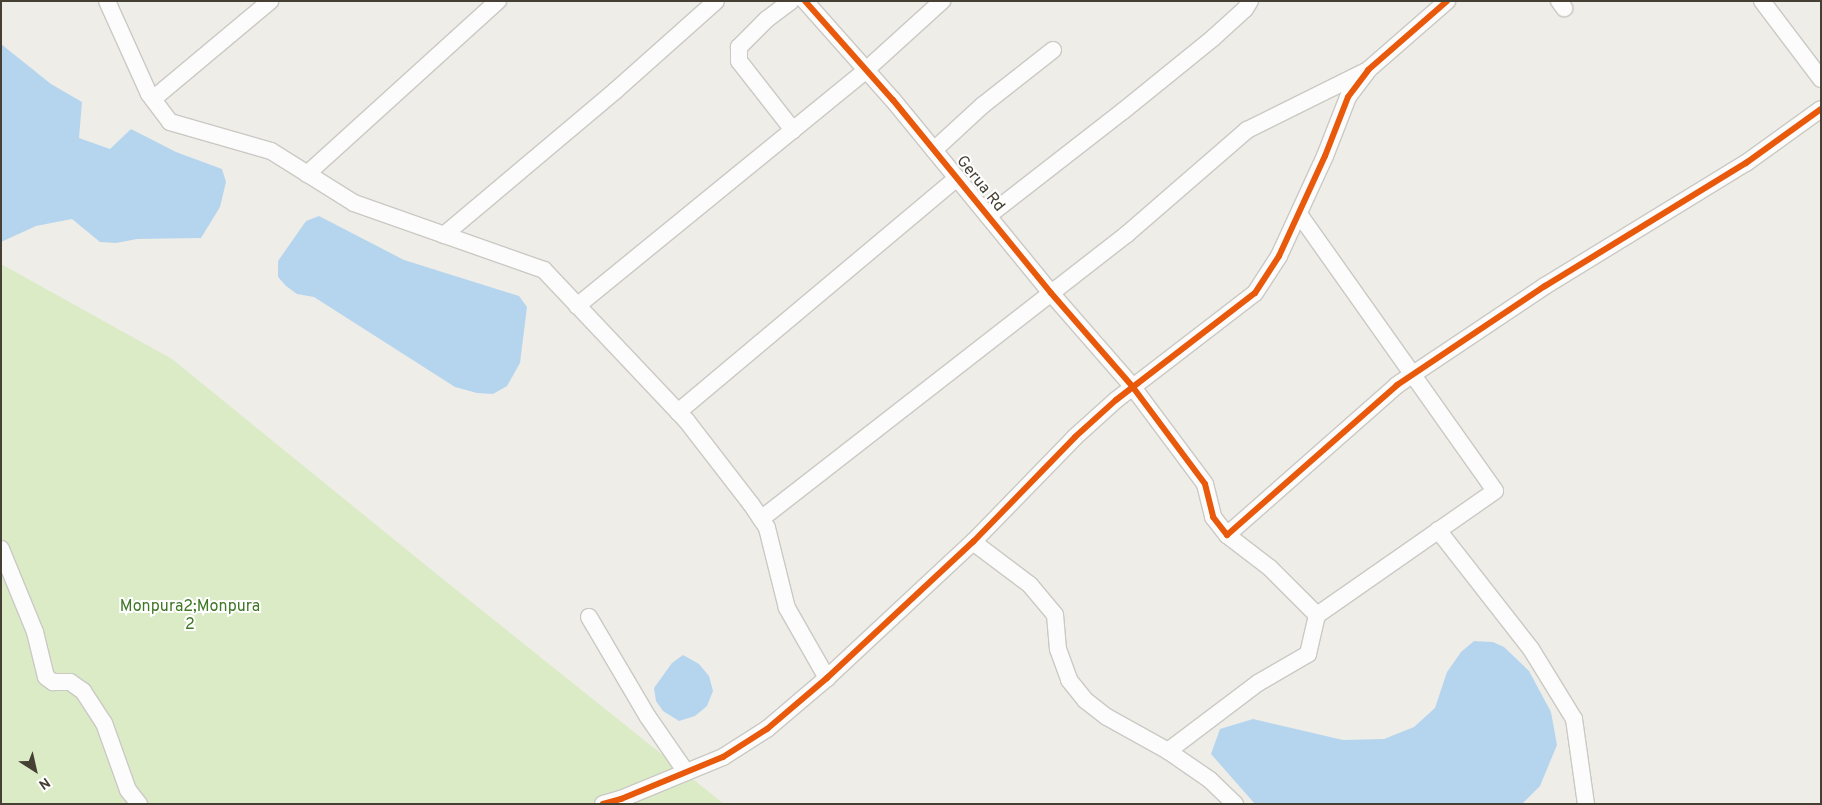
<!DOCTYPE html>
<style>
body{margin:0}
#map{position:relative;width:1822px;height:805px;overflow:hidden;background:#eeede8;font-family:Overpass,sans-serif}
div>[style]{position:absolute}
.green>*{inset:0;background:#daebc6}
.water>*{inset:0;background:#b5d5ef}
.roads{filter:drop-shadow(1px 0 #cbc9c4) drop-shadow(-1px 0 #cbc9c4) drop-shadow(0 1px #cbc9c4) drop-shadow(0 -1px #cbc9c4)}
.minor>*{height:16px;margin:-8px;padding:0 8px;transform-origin:8px;border-radius:8px;background:#fcfcfc}
.cycleway>*{height:6px;margin:-3px;padding:0 3px;transform-origin:3px;border-radius:3px;background:#e8590c}
span{translate:-50% -50%;white-space:nowrap;text-align:center;line-height:1.15;-webkit-text-stroke:4px #fff;paint-order:stroke}
.street-label{font-size:16px;color:#453f34}
.park-label{font-size:16px;color:#407826}
.frame{position:absolute;inset:0;border:2px solid #453f34;pointer-events:none}
.north{position:absolute;left:10px;top:745px;width:50px;height:50px;-webkit-text-stroke:4px #fff;paint-order:stroke;rotate:145deg;font-size:14px;font-weight:700;line-height:20px;text-align:center;color:#453f34}
.north::after{content:'';display:block;margin:auto;width:18px;height:22px;background:#453f34;clip-path:polygon(50% 0,100% 100%,50% 72%,0 100%)}
</style>
<div id="map">
<div class="green">
<div style="clip-path:polygon(1px 264px,172px 359px,439px 576px,724px 804px,1px 804px)"></div>
</div>
<div class="water">
<div style="clip-path:polygon(1px 44px,51px 84px,82px 102px,79px 138px,110px 149px,131px 129px,176px 152px,222px 169px,226px 182px,220px 207px,201px 238px,137px 239px,116px 243px,100px 242px,72px 219px,36px 226px,1px 242px)"></div>
<div style="clip-path:polygon(319px 216px,404px 260px,519px 296px,527px 307px,520px 363px,507px 386px,493px 394px,477px 393px,455px 387px,314px 297px,297px 294px,286px 286px,278px 277px,278px 261px,306px 221px)"></div>
<div style="clip-path:polygon(1474px 641px,1493px 642px,1504px 647px,1529px 671px,1551px 712px,1557px 745px,1540px 786px,1522px 804px,1255px 804px,1211px 754px,1220px 729px,1253px 719px,1343px 740px,1384px 739px,1414px 727px,1435px 708px,1447px 672px,1461px 652px)"></div>
<div style="clip-path:polygon(683px 655px,699px 664px,709px 676px,713px 691px,707px 706px,695px 716px,679px 721px,663px 711px,656px 701px,654px 688px,672px 663px)"></div>
</div>
<div class="roads">
<div class="minor">
<div style="left:107px;top:1px;width:102px;rotate:65.7deg"></div>
<div style="left:149px;top:94px;width:35px;rotate:53deg"></div>
<div style="left:170px;top:122px;width:105px;rotate:16deg"></div>
<div style="left:271px;top:151px;width:98px;rotate:32.1deg"></div>
<div style="left:354px;top:203px;width:201px;rotate:19.4deg"></div>
<div style="left:544px;top:270px;width:207px;rotate:46.6deg"></div>
<div style="left:686px;top:420px;width:106px;rotate:52.3deg"></div>
<div style="left:751px;top:504px;width:29px;rotate:56deg"></div>
<div style="left:767px;top:528px;width:82px;rotate:76deg"></div>
<div style="left:787px;top:608px;width:81px;rotate:60.3deg"></div>
<div style="left:791px;top:1px;width:30px;rotate:143deg"></div>
<div style="left:767px;top:19px;width:40px;rotate:135deg"></div>
<div style="left:739px;top:47px;width:14px;rotate:90deg"></div>
<div style="left:739px;top:61px;width:88px;rotate:52deg"></div>
<div style="left:805px;top:1px;width:132px;rotate:48.4deg"></div>
<div style="left:893px;top:100px;width:249px;rotate:50.7deg"></div>
<div style="left:1051px;top:293px;width:123px;rotate:48.9deg"></div>
<div style="left:1132px;top:386px;width:122px;rotate:53.3deg"></div>
<div style="left:1205px;top:484px;width:34px;rotate:76deg"></div>
<div style="left:1213px;top:517px;width:23px;rotate:52deg"></div>
<div style="left:1227px;top:535px;width:227px;rotate:-41.4deg"></div>
<div style="left:1397px;top:385px;width:178px;rotate:-33.8deg"></div>
<div style="left:1545px;top:286px;width:236px;rotate:-31.5deg"></div>
<div style="left:1746px;top:163px;width:92px;rotate:-35.8deg"></div>
<div style="left:1559px;top:1px;width:9px;rotate:54deg"></div>
<div style="left:1762px;top:1px;width:98px;rotate:52.9deg"></div>
<div style="left:153px;top:99px;width:153px;rotate:-39.9deg"></div>
<div style="left:934px;top:150px;width:67px;rotate:-42.6deg"></div>
<div style="left:983px;top:105px;width:89px;rotate:-38.2deg"></div>
<div style="left:307px;top:174px;width:258px;rotate:-42.2deg"></div>
<div style="left:1299px;top:214px;width:339px;rotate:54.7deg"></div>
<div style="left:1495px;top:491px;width:217px;rotate:145.1deg"></div>
<div style="left:988px;top:216px;width:171px;rotate:-37.9deg"></div>
<div style="left:1123px;top:111px;width:116px;rotate:-39deg"></div>
<div style="left:1213px;top:38px;width:43px;rotate:-42.2deg"></div>
<div style="left:1245px;top:9px;width:9px;rotate:-58deg"></div>
<div style="left:444px;top:235px;width:224px;rotate:-40.1deg"></div>
<div style="left:615px;top:91px;width:135px;rotate:-41.7deg"></div>
<div style="left:577px;top:306px;width:373px;rotate:-39.2deg"></div>
<div style="left:866px;top:70px;width:103px;rotate:-42.2deg"></div>
<div style="left:678px;top:412px;width:364px;rotate:-40deg"></div>
<div style="left:761px;top:519px;width:464px;rotate:-37.9deg"></div>
<div style="left:1127px;top:234px;width:159px;rotate:-40.9deg"></div>
<div style="left:1247px;top:130px;width:133px;rotate:-26.4deg"></div>
<div style="left:1438px;top:530px;width:151px;rotate:52deg"></div>
<div style="left:1531px;top:649px;width:82px;rotate:58.4deg"></div>
<div style="left:1574px;top:719px;width:86px;rotate:82deg"></div>
<div style="left:973px;top:542px;width:71px;rotate:37deg"></div>
<div style="left:1030px;top:585px;width:39px;rotate:50deg"></div>
<div style="left:1055px;top:615px;width:34px;rotate:85deg"></div>
<div style="left:1058px;top:649px;width:33px;rotate:70deg"></div>
<div style="left:1069px;top:680px;width:26px;rotate:51deg"></div>
<div style="left:1085px;top:700px;width:28px;rotate:38deg"></div>
<div style="left:1107px;top:717px;width:70px;rotate:29.1deg"></div>
<div style="left:1168px;top:751px;width:51px;rotate:34.6deg"></div>
<div style="left:1210px;top:780px;width:35px;rotate:44deg"></div>
<div style="left:1px;top:549px;width:90px;rotate:67.7deg"></div>
<div style="left:35px;top:632px;width:46px;rotate:76.3deg"></div>
<div style="left:46px;top:677px;width:9px;rotate:36deg"></div>
<div style="left:53px;top:682px;width:17px"></div>
<div style="left:70px;top:682px;width:16px;rotate:35deg"></div>
<div style="left:83px;top:691px;width:38px;rotate:57deg"></div>
<div style="left:104px;top:723px;width:71px;rotate:70.3deg"></div>
<div style="left:128px;top:790px;width:18px;rotate:52deg"></div>
<div style="left:589px;top:617px;width:116px;rotate:59.5deg"></div>
<div style="left:648px;top:717px;width:67px;rotate:55.4deg"></div>
<div style="left:1168px;top:751px;width:113px;rotate:-37.1deg"></div>
<div style="left:1258px;top:683px;width:58px;rotate:-30.1deg"></div>
<div style="left:1308px;top:654px;width:40px;rotate:-77deg"></div>
<div style="left:1317px;top:615px;width:66px;rotate:-135deg"></div>
<div style="left:1270px;top:568px;width:54px;rotate:-142.5deg"></div>
<div style="left:603px;top:804px;width:19px;rotate:-16deg"></div>
<div style="left:621px;top:799px;width:110px;rotate:-22.4deg"></div>
<div style="left:723px;top:757px;width:52px;rotate:-32.5deg"></div>
<div style="left:767px;top:729px;width:79px;rotate:-40.4deg"></div>
<div style="left:827px;top:678px;width:200px;rotate:-43deg"></div>
<div style="left:973px;top:542px;width:146px;rotate:-45.8deg"></div>
<div style="left:1075px;top:437px;width:55px;rotate:-42.1deg"></div>
<div style="left:1116px;top:400px;width:175px;rotate:-37.6deg"></div>
<div style="left:1255px;top:293px;width:44px;rotate:-57deg"></div>
<div style="left:1279px;top:256px;width:110px;rotate:-65.3deg"></div>
<div style="left:1325px;top:156px;width:63px;rotate:-68.7deg"></div>
<div style="left:1348px;top:97px;width:34px;rotate:-53deg"></div>
<div style="left:1368px;top:70px;width:105px;rotate:-41.1deg"></div>
</div>
</div>
<div class="cycleway">
<div style="left:805px;top:1px;width:132px;rotate:48.4deg"></div>
<div style="left:893px;top:100px;width:249px;rotate:50.7deg"></div>
<div style="left:1051px;top:293px;width:123px;rotate:48.9deg"></div>
<div style="left:1132px;top:386px;width:122px;rotate:53.3deg"></div>
<div style="left:1205px;top:484px;width:34px;rotate:76deg"></div>
<div style="left:1213px;top:517px;width:23px;rotate:52deg"></div>
<div style="left:1227px;top:535px;width:227px;rotate:-41.4deg"></div>
<div style="left:1397px;top:385px;width:178px;rotate:-33.8deg"></div>
<div style="left:1545px;top:286px;width:236px;rotate:-31.5deg"></div>
<div style="left:1746px;top:163px;width:92px;rotate:-35.8deg"></div>
<div style="left:603px;top:804px;width:19px;rotate:-16deg"></div>
<div style="left:621px;top:799px;width:110px;rotate:-22.4deg"></div>
<div style="left:723px;top:757px;width:52px;rotate:-32.5deg"></div>
<div style="left:767px;top:729px;width:79px;rotate:-40.4deg"></div>
<div style="left:827px;top:678px;width:200px;rotate:-43deg"></div>
<div style="left:973px;top:542px;width:146px;rotate:-45.8deg"></div>
<div style="left:1075px;top:437px;width:55px;rotate:-42.1deg"></div>
<div style="left:1116px;top:400px;width:175px;rotate:-37.6deg"></div>
<div style="left:1255px;top:293px;width:44px;rotate:-57deg"></div>
<div style="left:1279px;top:256px;width:110px;rotate:-65.3deg"></div>
<div style="left:1325px;top:156px;width:63px;rotate:-68.7deg"></div>
<div style="left:1348px;top:97px;width:34px;rotate:-53deg"></div>
<div style="left:1368px;top:70px;width:105px;rotate:-41.1deg"></div>
</div>
<div class="street-label">
<span style="left:980px;top:184px;rotate:51deg">Gerua Rd</span>
</div>
<div class="park-label">
<span style="left:190px;top:616px">Monpura2;Monpura<br>2</span>
</div>
<div class="frame"></div>
<div class="north">N</div>
</div>
